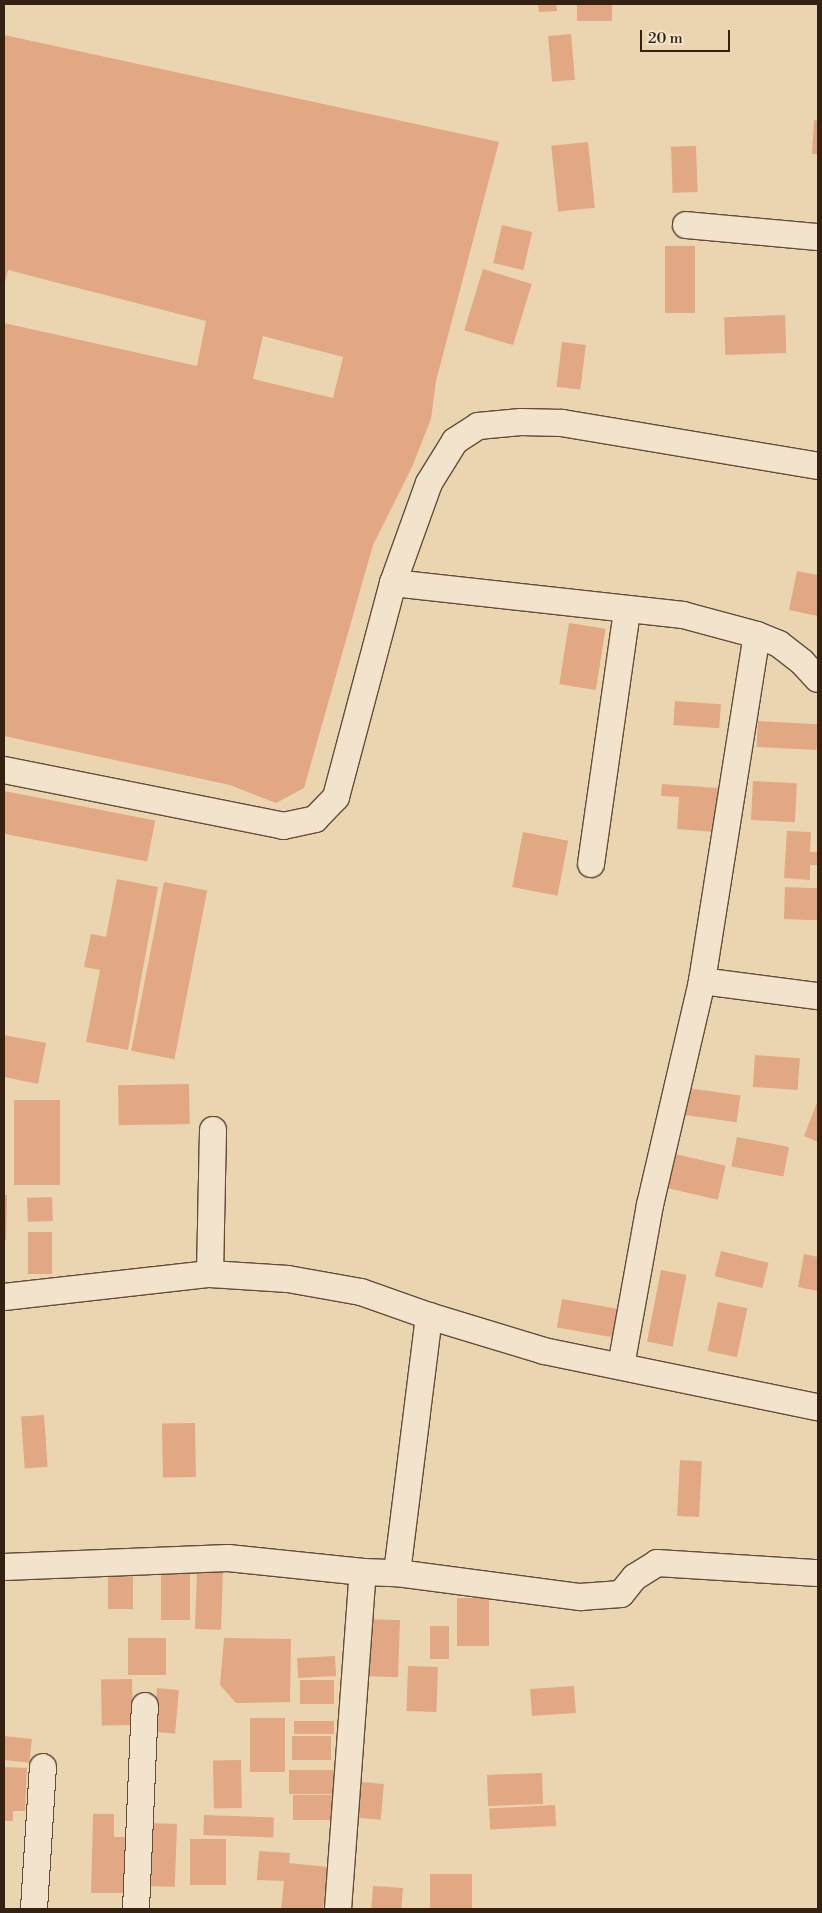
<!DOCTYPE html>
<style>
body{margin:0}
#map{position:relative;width:822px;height:1913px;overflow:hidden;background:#ebd5b1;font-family:"Libre Bodoni",serif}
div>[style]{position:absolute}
.building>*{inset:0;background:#e2a883;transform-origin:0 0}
.roads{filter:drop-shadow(1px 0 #624e39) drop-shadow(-1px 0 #624e39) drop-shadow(0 1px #624e39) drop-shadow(0 -1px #624e39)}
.minor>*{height:26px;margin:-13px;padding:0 13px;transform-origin:13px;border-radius:13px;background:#f2e4cc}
span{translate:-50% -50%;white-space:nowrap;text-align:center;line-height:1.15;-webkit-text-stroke:5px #f2e4cc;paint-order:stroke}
.frame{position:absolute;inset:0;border:5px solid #342111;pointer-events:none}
.scale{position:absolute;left:640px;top:30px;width:90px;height:22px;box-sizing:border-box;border:2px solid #342111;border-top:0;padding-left:6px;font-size:15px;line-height:18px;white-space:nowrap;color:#342111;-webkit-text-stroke:4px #f2e4cc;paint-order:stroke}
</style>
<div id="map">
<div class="building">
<div style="clip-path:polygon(538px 4px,556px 4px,557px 11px,539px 12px)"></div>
<div style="left:577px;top:4px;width:35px;height:17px"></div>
<div style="left:571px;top:34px;width:46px;height:23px;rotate:85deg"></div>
<div style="clip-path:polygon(evenodd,4px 35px,499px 142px,436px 381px,431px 419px,412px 467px,373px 545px,304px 788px,276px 803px,230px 785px,4px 736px,4px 323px,197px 366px,206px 321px,8px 270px,4px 287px,4px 35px,263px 336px,343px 357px,333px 398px,253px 379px,263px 336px)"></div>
<div style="clip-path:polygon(814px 120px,818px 121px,818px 154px,812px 154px)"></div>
<div style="left:588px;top:142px;width:66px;height:37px;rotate:84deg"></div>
<div style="left:696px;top:146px;width:46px;height:25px;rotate:88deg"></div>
<div style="left:502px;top:225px;width:31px;height:39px;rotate:13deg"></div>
<div style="left:665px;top:246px;width:30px;height:67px"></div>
<div style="left:483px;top:269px;width:51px;height:64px;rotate:17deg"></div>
<div style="left:785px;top:315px;width:38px;height:61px;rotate:88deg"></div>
<div style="left:562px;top:342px;width:24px;height:45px;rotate:7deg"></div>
<div style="clip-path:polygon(797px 571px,818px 575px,818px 616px,789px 610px)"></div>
<div style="left:569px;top:623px;width:37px;height:62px;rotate:9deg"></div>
<div style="left:675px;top:701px;width:46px;height:24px;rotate:4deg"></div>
<div style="left:758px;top:721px;width:60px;height:26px;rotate:3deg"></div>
<div style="left:753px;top:781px;width:44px;height:39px;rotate:3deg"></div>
<div style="clip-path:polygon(662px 784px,718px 788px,715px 832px,677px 829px,679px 797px,661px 796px)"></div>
<div style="left:4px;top:791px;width:154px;height:42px;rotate:11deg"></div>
<div style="clip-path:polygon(787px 831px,811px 832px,810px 852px,818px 852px,818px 865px,810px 865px,810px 880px,784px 878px)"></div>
<div style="left:523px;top:832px;width:46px;height:56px;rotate:11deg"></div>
<div style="clip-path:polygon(117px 879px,158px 887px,128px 1050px,86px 1042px,100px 970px,84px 967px,91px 934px,106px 937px)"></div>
<div style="left:164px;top:882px;width:44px;height:172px;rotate:11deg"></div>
<div style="left:785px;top:887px;width:33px;height:32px;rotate:2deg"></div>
<div style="clip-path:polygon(4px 1035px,46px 1043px,38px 1084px,4px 1077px)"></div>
<div style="left:755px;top:1055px;width:45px;height:32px;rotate:4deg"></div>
<div style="left:189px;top:1084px;width:40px;height:71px;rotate:89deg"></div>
<div style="left:680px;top:1087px;width:61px;height:27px;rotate:8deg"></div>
<div style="left:14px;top:1100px;width:46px;height:85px"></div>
<div style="clip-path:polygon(818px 1100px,818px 1142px,804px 1136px)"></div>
<div style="left:737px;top:1137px;width:53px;height:30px;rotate:11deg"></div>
<div style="left:675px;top:1154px;width:52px;height:35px;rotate:13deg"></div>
<div style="clip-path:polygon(4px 1195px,7px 1195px,6px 1240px,4px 1240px)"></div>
<div style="left:52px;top:1197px;width:24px;height:25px;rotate:88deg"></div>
<div style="left:28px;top:1232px;width:24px;height:42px"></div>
<div style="left:721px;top:1251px;width:49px;height:26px;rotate:14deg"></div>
<div style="clip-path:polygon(804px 1254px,818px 1257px,818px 1291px,798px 1287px)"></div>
<div style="left:661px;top:1270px;width:26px;height:73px;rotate:11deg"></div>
<div style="left:562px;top:1299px;width:56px;height:29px;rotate:10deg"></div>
<div style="left:718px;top:1302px;width:30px;height:50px;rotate:12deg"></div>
<div style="left:44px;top:1415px;width:52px;height:23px;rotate:86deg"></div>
<div style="left:195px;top:1423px;width:54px;height:33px;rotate:89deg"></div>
<div style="left:680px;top:1460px;width:22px;height:56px;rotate:3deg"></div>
<div style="left:161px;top:1565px;width:29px;height:55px"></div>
<div style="left:133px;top:1569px;width:40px;height:25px;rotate:90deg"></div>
<div style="left:197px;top:1570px;width:26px;height:59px;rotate:2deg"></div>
<div style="left:457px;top:1598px;width:32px;height:48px"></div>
<div style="left:366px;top:1619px;width:34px;height:57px;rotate:2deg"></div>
<div style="left:430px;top:1626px;width:19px;height:33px"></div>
<div style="left:128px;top:1638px;width:38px;height:37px"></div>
<div style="clip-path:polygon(224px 1638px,291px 1639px,290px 1702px,236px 1703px,220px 1685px)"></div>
<div style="left:335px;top:1656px;width:20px;height:38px;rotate:87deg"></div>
<div style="left:408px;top:1666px;width:30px;height:45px;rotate:2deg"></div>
<div style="left:132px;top:1679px;width:46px;height:31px;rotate:89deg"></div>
<div style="left:300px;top:1680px;width:34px;height:24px"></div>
<div style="left:574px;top:1686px;width:27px;height:44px;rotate:86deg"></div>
<div style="left:157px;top:1688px;width:22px;height:44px;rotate:5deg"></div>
<div style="left:250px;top:1718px;width:35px;height:54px"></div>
<div style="left:294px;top:1721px;width:40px;height:13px"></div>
<div style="left:4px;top:1736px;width:28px;height:24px;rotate:6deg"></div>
<div style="left:292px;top:1736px;width:39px;height:24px"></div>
<div style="left:241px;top:1760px;width:48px;height:28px;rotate:89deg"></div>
<div style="clip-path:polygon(4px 1767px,27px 1768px,25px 1811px,13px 1811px,13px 1821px,4px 1821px)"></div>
<div style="left:289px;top:1770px;width:45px;height:24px"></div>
<div style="left:542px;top:1773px;width:31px;height:55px;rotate:88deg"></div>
<div style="left:350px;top:1781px;width:34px;height:36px;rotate:5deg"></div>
<div style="left:332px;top:1795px;width:25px;height:39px;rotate:90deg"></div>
<div style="left:555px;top:1805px;width:21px;height:66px;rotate:87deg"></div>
<div style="clip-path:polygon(93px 1814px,114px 1814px,114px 1837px,131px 1837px,130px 1893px,91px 1893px)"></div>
<div style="left:204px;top:1815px;width:70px;height:20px;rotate:2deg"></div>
<div style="left:148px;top:1823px;width:29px;height:63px;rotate:2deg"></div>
<div style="left:190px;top:1839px;width:36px;height:46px"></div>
<div style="clip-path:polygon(259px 1851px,290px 1853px,289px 1863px,328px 1867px,323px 1909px,281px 1909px,284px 1881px,257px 1880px)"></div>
<div style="left:430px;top:1874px;width:42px;height:35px"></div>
<div style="left:373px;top:1886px;width:30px;height:23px;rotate:4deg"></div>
</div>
<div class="roads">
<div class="minor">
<div style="left:686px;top:225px;width:133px;rotate:5.2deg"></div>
<div style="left:393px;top:583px;width:292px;rotate:6.3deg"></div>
<div style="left:683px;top:615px;width:77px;rotate:15.1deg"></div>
<div style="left:757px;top:635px;width:24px;rotate:22deg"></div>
<div style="left:779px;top:644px;width:29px;rotate:38deg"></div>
<div style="left:802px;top:662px;width:23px;rotate:47deg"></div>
<div style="left:4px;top:770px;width:285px;rotate:11.3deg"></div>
<div style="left:283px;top:826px;width:33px;rotate:-12deg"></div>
<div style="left:315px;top:819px;width:30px;rotate:-46deg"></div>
<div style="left:336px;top:797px;width:221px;rotate:-75.1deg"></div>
<div style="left:393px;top:583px;width:106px;rotate:-70.2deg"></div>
<div style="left:429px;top:483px;width:49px;rotate:-58.2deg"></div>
<div style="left:455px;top:441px;width:27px;rotate:-33deg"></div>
<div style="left:478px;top:426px;width:43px;rotate:-5.3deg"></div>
<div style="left:521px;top:422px;width:41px;rotate:1.4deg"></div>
<div style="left:562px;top:423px;width:260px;rotate:9.5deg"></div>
<div style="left:591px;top:864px;width:257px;rotate:-81.9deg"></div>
<div style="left:702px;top:981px;width:117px;rotate:7.4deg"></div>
<div style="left:210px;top:1274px;width:144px;rotate:-88.8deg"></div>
<div style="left:4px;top:1297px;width:207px;rotate:-6.4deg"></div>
<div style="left:210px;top:1274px;width:78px;rotate:3.7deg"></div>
<div style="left:288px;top:1279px;width:74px;rotate:10.1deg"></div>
<div style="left:361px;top:1292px;width:72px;rotate:19.4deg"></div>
<div style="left:429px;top:1316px;width:120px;rotate:16.9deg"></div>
<div style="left:544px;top:1351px;width:280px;rotate:11.6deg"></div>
<div style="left:621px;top:1366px;width:164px;rotate:-79.8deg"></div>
<div style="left:650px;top:1205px;width:230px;rotate:-76.9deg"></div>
<div style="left:702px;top:981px;width:350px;rotate:-81deg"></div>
<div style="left:4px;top:1567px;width:224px;rotate:-2.3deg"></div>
<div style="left:228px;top:1558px;width:136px;rotate:5.9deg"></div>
<div style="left:363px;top:1572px;width:34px;rotate:2deg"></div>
<div style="left:397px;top:1573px;width:185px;rotate:7.5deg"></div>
<div style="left:580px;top:1597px;width:41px;rotate:-4.2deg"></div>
<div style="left:621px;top:1594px;width:22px;rotate:-51deg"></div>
<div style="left:635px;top:1577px;width:26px;rotate:-32deg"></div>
<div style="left:657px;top:1563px;width:161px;rotate:3.6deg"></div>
<div style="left:397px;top:1573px;width:259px;rotate:-82.9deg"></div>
<div style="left:34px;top:1909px;width:142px;rotate:-86.4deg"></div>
<div style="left:136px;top:1909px;width:203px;rotate:-87.5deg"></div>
<div style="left:338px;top:1909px;width:338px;rotate:-85.8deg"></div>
</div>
</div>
<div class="frame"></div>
<div class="scale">20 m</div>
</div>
